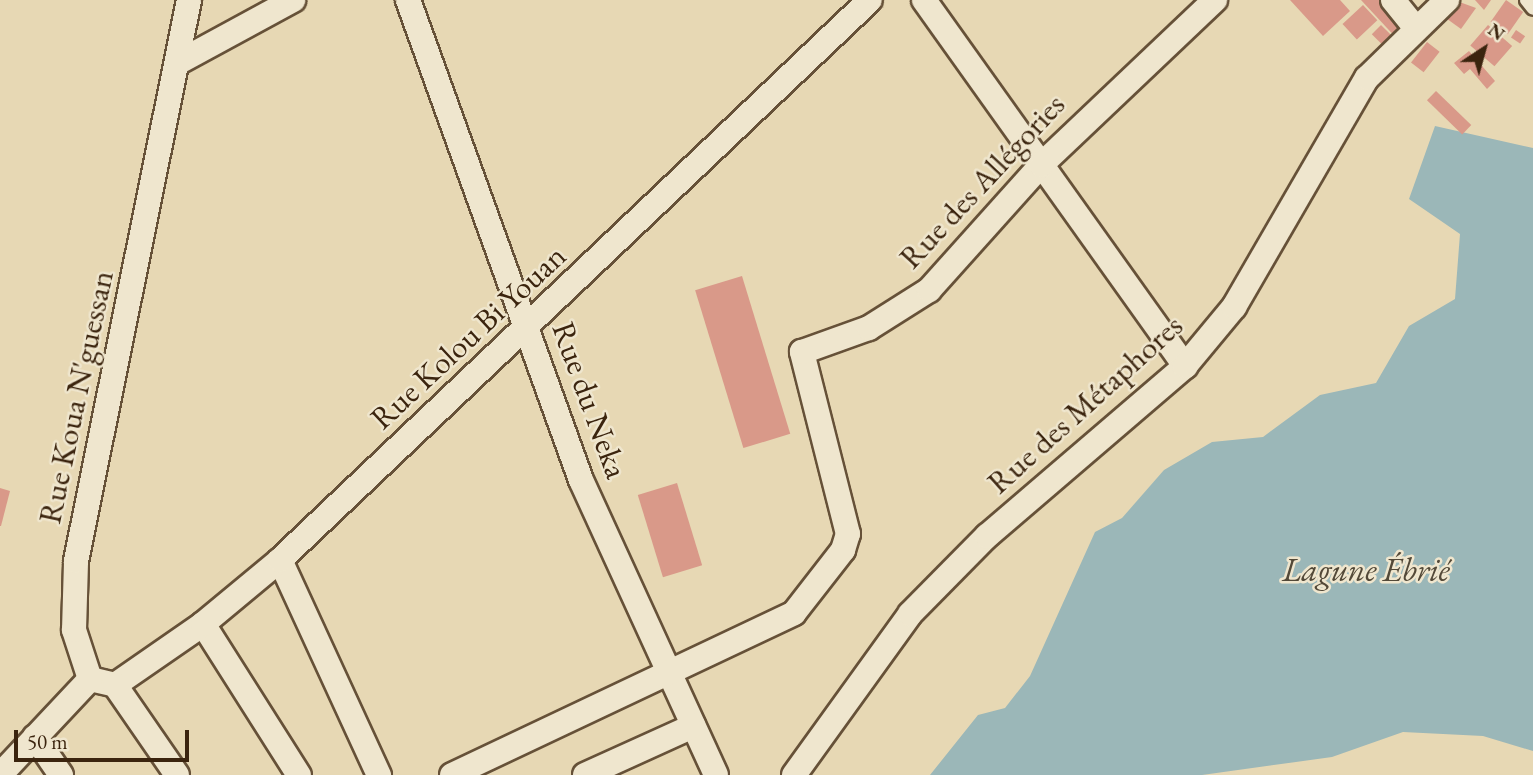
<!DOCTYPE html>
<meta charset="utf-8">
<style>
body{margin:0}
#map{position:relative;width:1533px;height:775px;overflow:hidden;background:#e7d8b4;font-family:"EB Garamond",serif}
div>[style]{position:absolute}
.water>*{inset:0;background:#9bb7b8}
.building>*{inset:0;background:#d99989;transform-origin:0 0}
.roads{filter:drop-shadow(2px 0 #665138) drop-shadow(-2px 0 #665138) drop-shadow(0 2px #665138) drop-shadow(0 -2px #665138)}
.lane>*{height:12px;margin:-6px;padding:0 6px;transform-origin:6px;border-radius:6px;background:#efe6ce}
.street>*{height:24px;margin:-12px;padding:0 12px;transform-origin:12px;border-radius:12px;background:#efe6ce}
span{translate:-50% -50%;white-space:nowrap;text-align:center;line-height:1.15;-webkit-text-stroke:5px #efe6ce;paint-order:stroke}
.street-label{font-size:32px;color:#3b240e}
.water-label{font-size:33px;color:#534938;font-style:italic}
.north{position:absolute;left:1449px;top:14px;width:70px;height:70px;-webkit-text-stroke:5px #efe6ce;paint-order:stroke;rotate:36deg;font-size:19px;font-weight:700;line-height:28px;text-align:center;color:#3b240e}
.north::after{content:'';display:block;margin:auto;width:24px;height:32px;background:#3b240e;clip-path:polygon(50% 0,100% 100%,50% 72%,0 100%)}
.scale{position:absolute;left:14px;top:730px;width:175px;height:32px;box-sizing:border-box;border:4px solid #3b240e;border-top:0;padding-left:9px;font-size:21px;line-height:24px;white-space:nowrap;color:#3b240e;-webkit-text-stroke:5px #efe6ce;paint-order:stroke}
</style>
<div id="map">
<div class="water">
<div style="clip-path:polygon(1435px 126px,1533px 148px,1533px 751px,1483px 736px,1403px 732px,1332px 757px,1202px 775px,930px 775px,978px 715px,1005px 708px,1030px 676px,1095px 532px,1122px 518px,1164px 470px,1212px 442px,1263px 437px,1320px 395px,1376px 383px,1409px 326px,1455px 299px,1460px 234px,1409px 199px)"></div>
</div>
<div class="building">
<div style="clip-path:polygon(1290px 0,1340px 0,1350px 11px,1323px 36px)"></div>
<div style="clip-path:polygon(1361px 0,1391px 0,1415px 28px,1400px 42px)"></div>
<div style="clip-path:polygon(1454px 0,1476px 8px,1461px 29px,1443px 16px)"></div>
<div style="clip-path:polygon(1475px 0,1491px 0,1484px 10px)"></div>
<div style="left:1506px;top:0;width:21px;height:27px;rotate:35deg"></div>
<div style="left:1363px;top:5px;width:21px;height:28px;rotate:47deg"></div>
<div style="left:1381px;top:25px;width:21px;height:13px;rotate:45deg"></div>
<div style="left:1488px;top:25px;width:32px;height:27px;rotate:41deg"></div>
<div style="left:1516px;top:30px;width:11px;height:9px;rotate:34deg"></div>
<div style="left:1427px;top:42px;width:16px;height:26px;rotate:38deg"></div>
<div style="clip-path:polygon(1469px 51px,1495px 81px,1487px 89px,1470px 69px,1464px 74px,1454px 63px)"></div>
<div style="left:1436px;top:91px;width:49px;height:13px;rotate:44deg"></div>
<div style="left:742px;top:276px;width:165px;height:49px;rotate:73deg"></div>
<div style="left:677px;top:483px;width:86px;height:41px;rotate:73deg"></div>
<div style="clip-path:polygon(0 488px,10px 491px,1px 526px,0 526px)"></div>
</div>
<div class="roads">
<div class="lane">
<div style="left:1526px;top:0;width:11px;rotate:52deg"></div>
</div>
<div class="street">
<div style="left:408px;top:0;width:510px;rotate:70.18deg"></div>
<div style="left:581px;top:480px;width:324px;rotate:65.4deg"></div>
<div style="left:924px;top:0;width:450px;rotate:54.5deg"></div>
<div style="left:1393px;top:0;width:36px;rotate:51deg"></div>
<div style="left:179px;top:62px;width:130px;rotate:-28.5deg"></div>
<div style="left:280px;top:560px;width:237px;rotate:65.3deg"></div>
<div style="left:203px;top:624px;width:179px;rotate:57.6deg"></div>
<div style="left:90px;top:679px;width:26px;rotate:13deg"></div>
<div style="left:115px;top:685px;width:107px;rotate:-34.7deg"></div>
<div style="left:203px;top:624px;width:100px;rotate:-39.7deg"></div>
<div style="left:280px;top:560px;width:813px;rotate:-43.51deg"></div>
<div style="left:115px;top:685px;width:109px;rotate:55.4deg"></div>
<div style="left:35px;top:737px;width:46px;rotate:55.6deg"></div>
<div style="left:0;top:775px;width:132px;rotate:-46.8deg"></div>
<div style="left:90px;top:679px;width:52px;rotate:-108.1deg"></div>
<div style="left:74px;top:630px;width:69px;rotate:-88.3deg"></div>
<div style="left:76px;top:561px;width:572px;rotate:-78.61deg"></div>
<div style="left:452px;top:775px;width:378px;rotate:-25.3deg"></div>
<div style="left:794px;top:613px;width:80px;rotate:-52.1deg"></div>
<div style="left:843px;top:550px;width:17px;rotate:-73deg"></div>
<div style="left:848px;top:534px;width:188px;rotate:-104.2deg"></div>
<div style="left:802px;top:352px;width:71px;rotate:-19.7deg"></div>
<div style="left:869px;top:328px;width:71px;rotate:-32.3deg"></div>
<div style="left:929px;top:290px;width:168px;rotate:-48.1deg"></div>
<div style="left:1041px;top:165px;width:240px;rotate:-43.5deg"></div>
<div style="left:585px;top:775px;width:119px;rotate:-24.4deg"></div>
<div style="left:794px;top:775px;width:198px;rotate:-54.2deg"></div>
<div style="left:910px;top:614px;width:110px;rotate:-45.4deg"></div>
<div style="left:987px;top:536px;width:261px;rotate:-40.6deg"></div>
<div style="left:1185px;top:366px;width:77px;rotate:-50.3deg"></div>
<div style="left:1234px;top:307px;width:265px;rotate:-59.9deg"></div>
<div style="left:1367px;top:78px;width:112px;rotate:-44.3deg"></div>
</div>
</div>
<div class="street-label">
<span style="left:982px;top:181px;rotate:-47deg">Rue des Allégories</span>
<span style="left:468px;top:337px;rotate:-43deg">Rue Kolou Bi Youan</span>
<span style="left:76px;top:397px;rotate:-78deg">Rue Koua N'guessan</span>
<span style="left:590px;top:400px;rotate:70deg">Rue du Neka</span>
<span style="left:1085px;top:404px;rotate:-42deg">Rue des Métaphores</span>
</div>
<div class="water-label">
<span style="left:1366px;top:570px">Lagune Ébrié</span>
</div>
<div class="north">N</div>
<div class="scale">50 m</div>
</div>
